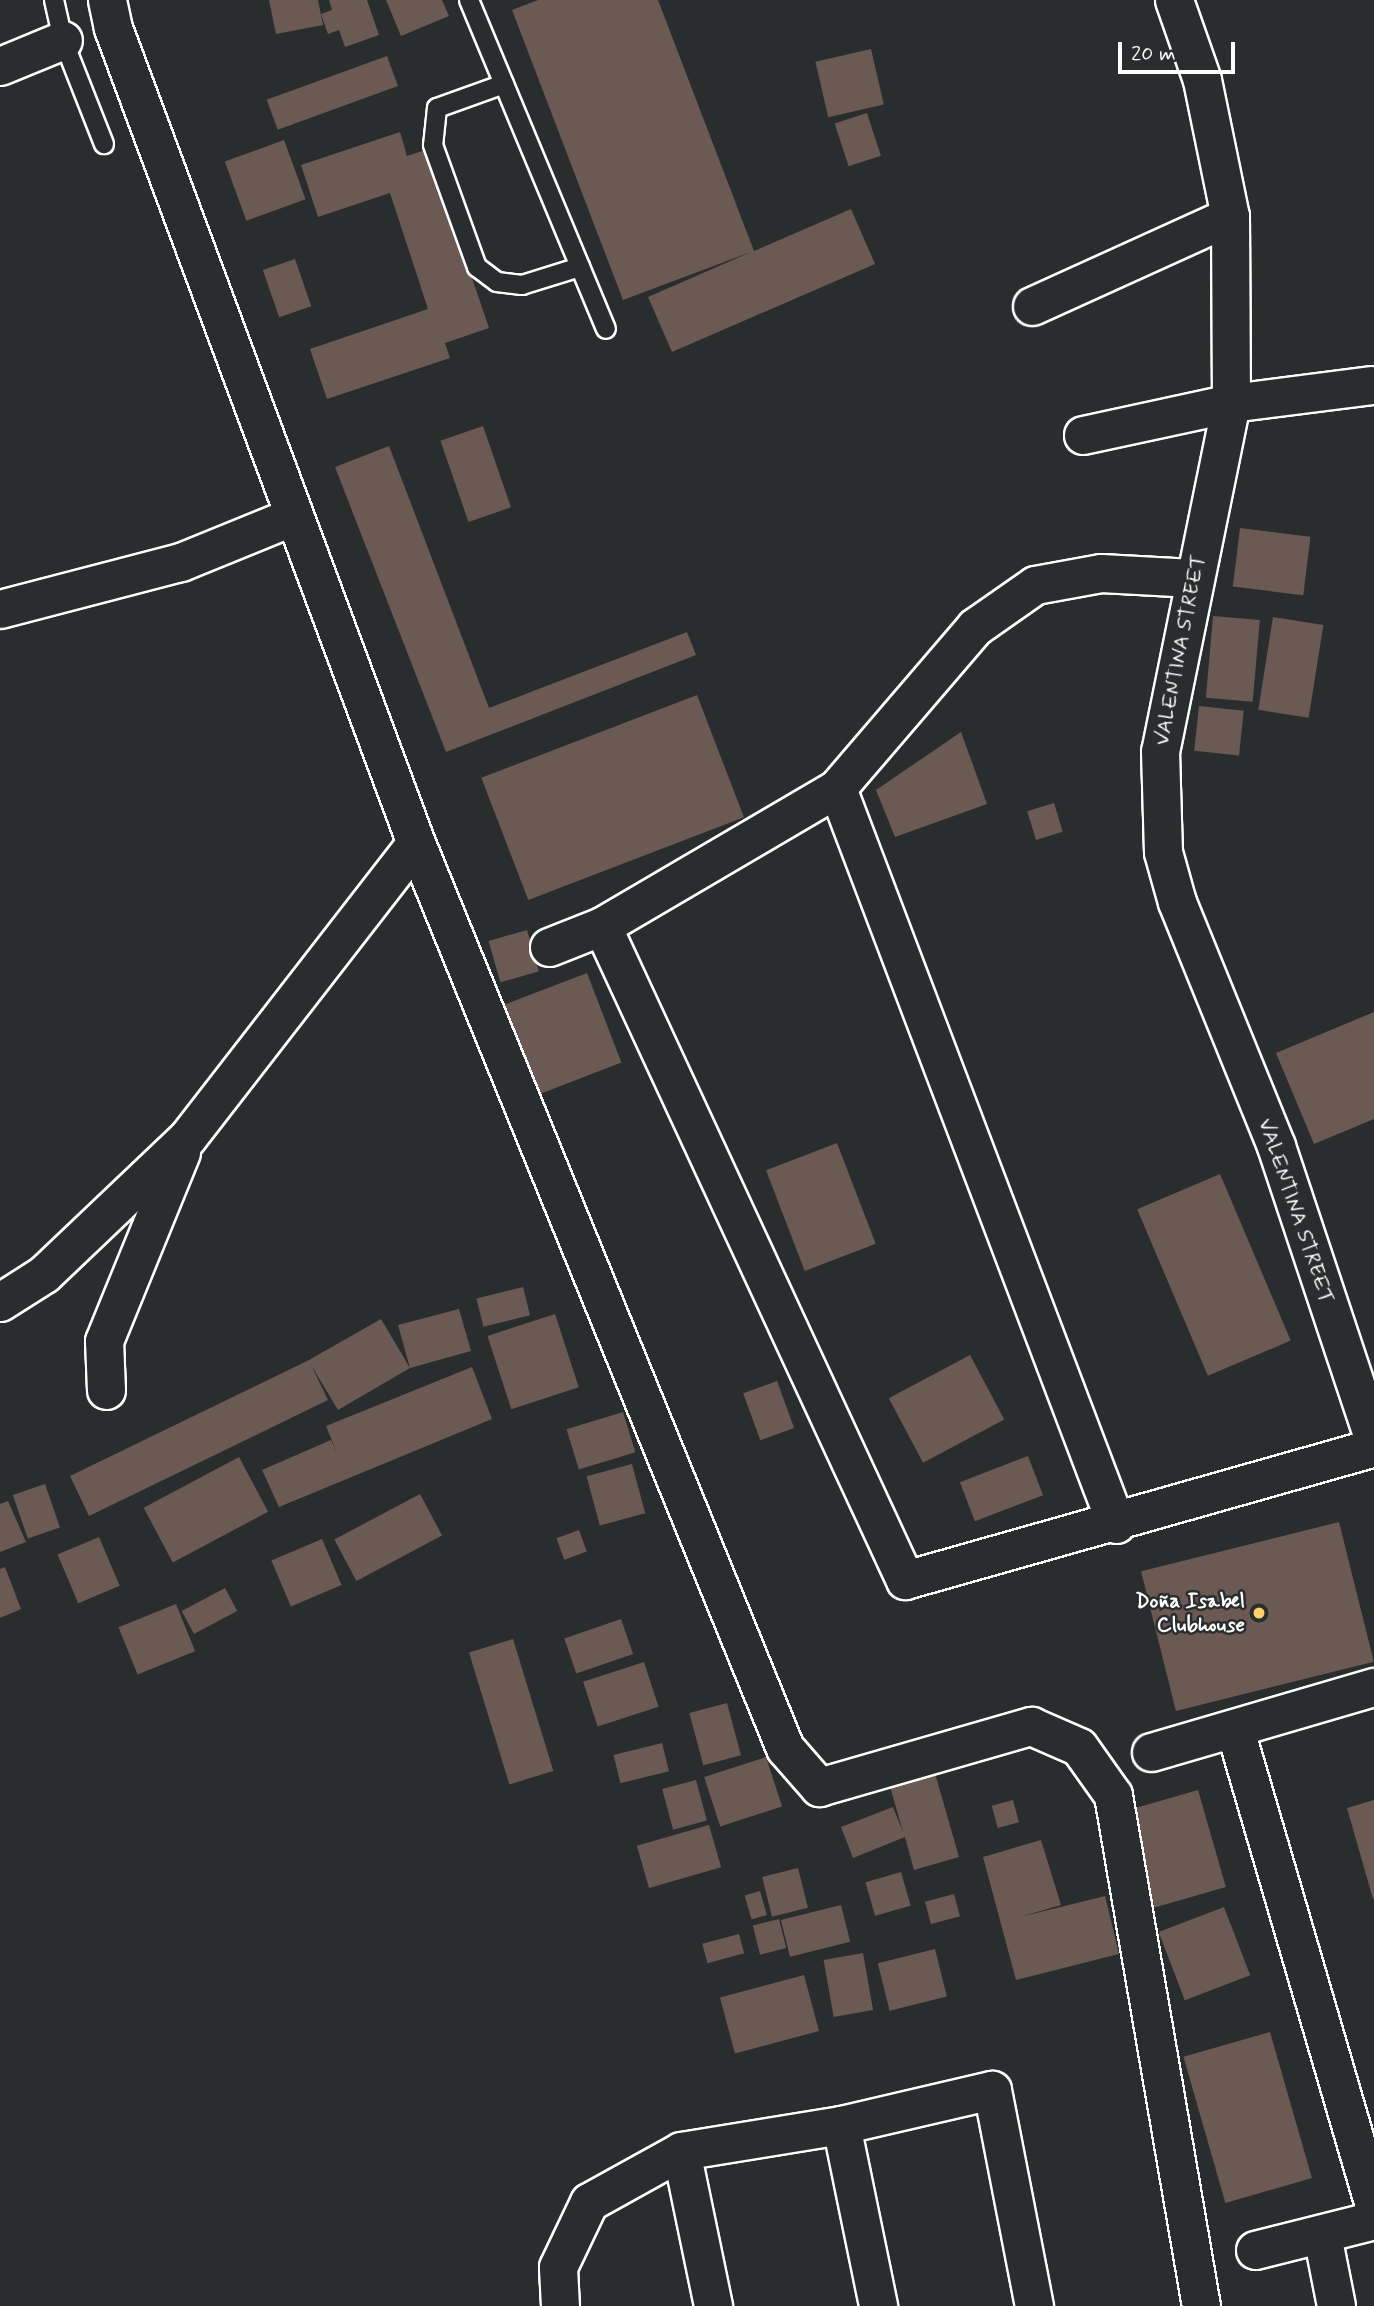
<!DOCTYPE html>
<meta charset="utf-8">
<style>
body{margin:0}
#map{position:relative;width:1374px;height:2306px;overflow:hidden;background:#2a2d2e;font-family:Mynerve,sans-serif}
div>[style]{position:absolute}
.building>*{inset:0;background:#6b5954;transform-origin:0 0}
.roads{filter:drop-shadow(2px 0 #fff) drop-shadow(-2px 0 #fff) drop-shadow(0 2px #fff) drop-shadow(0 -2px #fff)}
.service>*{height:18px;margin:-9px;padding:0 9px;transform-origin:9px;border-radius:9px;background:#2a2d2e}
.minor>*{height:37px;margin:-18.5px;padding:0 18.5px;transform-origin:18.5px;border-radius:18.5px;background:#2a2d2e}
.dots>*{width:19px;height:19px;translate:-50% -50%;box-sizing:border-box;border:4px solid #2a2d2e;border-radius:50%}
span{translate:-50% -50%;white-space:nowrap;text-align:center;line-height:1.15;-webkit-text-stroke:5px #2a2d2e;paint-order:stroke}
.street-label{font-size:21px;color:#fff}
.poi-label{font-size:21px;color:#fff;font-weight:700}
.right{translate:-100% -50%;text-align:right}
.scale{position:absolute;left:1118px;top:42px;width:117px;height:32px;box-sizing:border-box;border:4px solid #fff;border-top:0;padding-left:9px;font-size:21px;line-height:24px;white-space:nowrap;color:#fff;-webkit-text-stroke:5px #2a2d2e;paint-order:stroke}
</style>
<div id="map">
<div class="building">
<div style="clip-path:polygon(269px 0,318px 0,323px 25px,276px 34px)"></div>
<div style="clip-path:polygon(329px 0,367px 0,379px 35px,345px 47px,339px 30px,328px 34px,321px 14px,332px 10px)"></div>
<div style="clip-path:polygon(386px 0,442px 0,449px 16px,401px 36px)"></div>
<div style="clip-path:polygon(538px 0,658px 0,754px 251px,851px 209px,875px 264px,672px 352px,648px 297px,751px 252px,623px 300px,512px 10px)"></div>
<div style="left:871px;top:49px;width:57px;height:57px;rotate:77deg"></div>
<div style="left:387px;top:56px;width:32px;height:128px;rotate:70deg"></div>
<div style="left:867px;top:113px;width:45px;height:34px;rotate:72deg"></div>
<div style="clip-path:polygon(400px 132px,407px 156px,428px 149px,489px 328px,445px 343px,450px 358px,327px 399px,310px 349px,428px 309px,390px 193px,318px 217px,301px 165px)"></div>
<div style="left:284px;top:140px;width:63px;height:63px;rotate:70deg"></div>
<div style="left:295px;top:259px;width:50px;height:34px;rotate:71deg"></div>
<div style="left:483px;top:426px;width:86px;height:45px;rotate:71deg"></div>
<div style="clip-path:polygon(389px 446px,489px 708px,687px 632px,696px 655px,446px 752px,335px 467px)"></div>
<div style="left:1240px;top:528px;width:71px;height:59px;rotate:7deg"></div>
<div style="left:1213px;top:616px;width:47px;height:82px;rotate:5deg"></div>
<div style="left:1273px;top:617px;width:51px;height:94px;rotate:9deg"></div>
<div style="left:697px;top:695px;width:131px;height:231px;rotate:69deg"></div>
<div style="left:1199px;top:706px;width:45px;height:45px;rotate:6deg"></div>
<div style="clip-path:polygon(961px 732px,987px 804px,895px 837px,876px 790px)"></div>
<div style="left:1054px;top:803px;width:30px;height:28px;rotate:73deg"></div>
<div style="left:527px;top:930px;width:43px;height:40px;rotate:74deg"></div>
<div style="left:587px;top:973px;width:96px;height:88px;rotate:69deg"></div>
<div style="clip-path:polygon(1374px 1012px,1374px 1119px,1314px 1144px,1276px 1053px)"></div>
<div style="left:837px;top:1143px;width:108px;height:76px;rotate:69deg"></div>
<div style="left:1220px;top:1174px;width:181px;height:90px;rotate:67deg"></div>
<div style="left:523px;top:1287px;width:29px;height:48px;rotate:76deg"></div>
<div style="clip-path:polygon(459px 1309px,471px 1351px,410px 1368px,338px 1410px,311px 1365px,328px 1400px,89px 1516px,70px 1476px,309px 1360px,381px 1319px,410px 1368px,398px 1325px)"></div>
<div style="left:555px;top:1314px;width:77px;height:71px;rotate:72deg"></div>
<div style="left:970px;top:1355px;width:73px;height:92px;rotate:62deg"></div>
<div style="clip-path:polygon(472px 1367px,492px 1419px,279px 1507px,262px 1470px,331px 1440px,337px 1453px,326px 1426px)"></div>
<div style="left:777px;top:1381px;width:50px;height:36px;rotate:70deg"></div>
<div style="left:623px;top:1412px;width:42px;height:59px;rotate:73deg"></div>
<div style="left:1028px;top:1456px;width:42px;height:73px;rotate:69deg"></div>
<div style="left:239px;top:1457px;width:62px;height:108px;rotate:62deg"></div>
<div style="left:632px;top:1464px;width:51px;height:47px;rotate:75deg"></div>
<div style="left:45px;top:1484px;width:46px;height:34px;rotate:71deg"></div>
<div style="left:420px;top:1494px;width:47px;height:97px;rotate:62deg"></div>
<div style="clip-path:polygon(8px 1501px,26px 1542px,0 1552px,0 1504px)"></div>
<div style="left:1339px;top:1522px;width:144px;height:204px;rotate:76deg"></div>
<div style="left:579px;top:1530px;width:23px;height:24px;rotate:70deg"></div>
<div style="left:99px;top:1537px;width:53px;height:45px;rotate:67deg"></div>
<div style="left:322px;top:1539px;width:50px;height:55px;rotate:67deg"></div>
<div style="clip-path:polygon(5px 1567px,21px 1609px,0 1618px,0 1569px)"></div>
<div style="left:225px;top:1588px;width:26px;height:49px;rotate:62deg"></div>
<div style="left:176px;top:1604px;width:51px;height:62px;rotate:68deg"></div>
<div style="left:621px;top:1619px;width:37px;height:60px;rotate:71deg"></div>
<div style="left:513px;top:1639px;width:138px;height:46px;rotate:73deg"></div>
<div style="left:644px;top:1662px;width:47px;height:64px;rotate:72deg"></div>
<div style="left:727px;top:1703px;width:54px;height:39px;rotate:75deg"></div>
<div style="left:662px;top:1743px;width:29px;height:50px;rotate:76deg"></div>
<div style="left:766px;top:1757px;width:52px;height:65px;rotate:72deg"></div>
<div style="clip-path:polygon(932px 1763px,959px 1857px,914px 1870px,905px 1837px,853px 1858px,841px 1827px,893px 1807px,903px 1832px,887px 1776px)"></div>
<div style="left:696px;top:1780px;width:42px;height:35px;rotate:75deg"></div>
<div style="left:1198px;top:1790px;width:101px;height:74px;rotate:74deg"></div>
<div style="left:1013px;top:1800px;width:23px;height:22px;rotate:75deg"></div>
<div style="clip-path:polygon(1374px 1800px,1374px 1899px,1373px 1899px,1347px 1808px)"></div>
<div style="left:709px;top:1825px;width:44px;height:75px;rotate:74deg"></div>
<div style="clip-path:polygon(1041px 1840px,1061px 1905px,1020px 1917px,1105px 1896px,1119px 1954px,1016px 1980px,983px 1857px)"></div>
<div style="left:798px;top:1868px;width:41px;height:37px;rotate:76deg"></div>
<div style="left:901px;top:1872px;width:35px;height:37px;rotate:74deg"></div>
<div style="left:760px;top:1891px;width:25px;height:16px;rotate:74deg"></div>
<div style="left:954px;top:1894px;width:23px;height:30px;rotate:75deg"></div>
<div style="left:841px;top:1905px;width:38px;height:62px;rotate:76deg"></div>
<div style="left:1224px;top:1907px;width:73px;height:70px;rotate:69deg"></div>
<div style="left:779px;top:1919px;width:30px;height:27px;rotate:76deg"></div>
<div style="left:739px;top:1934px;width:20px;height:38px;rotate:75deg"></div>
<div style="left:935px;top:1949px;width:49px;height:59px;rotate:76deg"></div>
<div style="left:863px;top:1953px;width:58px;height:40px;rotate:80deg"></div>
<div style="left:804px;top:1975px;width:58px;height:87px;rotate:75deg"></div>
<div style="left:1270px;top:2032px;width:152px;height:90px;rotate:74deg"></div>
</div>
<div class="roads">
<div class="service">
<div style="left:54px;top:0;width:41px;rotate:77.3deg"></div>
<div style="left:63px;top:40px;width:112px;rotate:68.5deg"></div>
<div style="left:469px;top:0;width:356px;rotate:67.4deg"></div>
<div style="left:504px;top:84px;width:71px;rotate:160.3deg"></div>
<div style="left:437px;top:108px;width:37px;rotate:96deg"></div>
<div style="left:433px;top:145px;width:130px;rotate:70.2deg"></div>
<div style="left:477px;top:267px;width:25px;rotate:37deg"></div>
<div style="left:497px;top:282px;width:25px;rotate:7deg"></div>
<div style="left:522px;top:285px;width:61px;rotate:-17.2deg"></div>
</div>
<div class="minor">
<div style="left:107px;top:0;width:29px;rotate:78deg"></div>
<div style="left:113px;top:28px;width:870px;rotate:69.61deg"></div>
<div style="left:416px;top:843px;width:977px;rotate:67.82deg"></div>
<div style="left:785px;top:1748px;width:52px;rotate:48.9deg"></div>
<div style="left:819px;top:1787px;width:221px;rotate:-16.1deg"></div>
<div style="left:1031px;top:1726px;width:52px;rotate:23.6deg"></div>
<div style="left:1079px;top:1747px;width:59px;rotate:54.7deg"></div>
<div style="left:1113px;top:1795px;width:519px;rotate:80.23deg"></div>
<div style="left:1174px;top:0;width:85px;rotate:70.7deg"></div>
<div style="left:1202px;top:80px;width:139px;rotate:78.4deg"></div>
<div style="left:1230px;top:216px;width:187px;rotate:89.7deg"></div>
<div style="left:1231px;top:403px;width:355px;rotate:101.5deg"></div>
<div style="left:1160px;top:751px;width:101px;rotate:88.3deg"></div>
<div style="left:1163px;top:852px;width:52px;rotate:74.4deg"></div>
<div style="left:1177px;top:902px;width:263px;rotate:67.9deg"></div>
<div style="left:1276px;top:1146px;width:311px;rotate:71.6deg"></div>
<div style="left:0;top:66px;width:68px;rotate:-22.4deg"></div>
<div style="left:1032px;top:306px;width:217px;rotate:-24.4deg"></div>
<div style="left:1083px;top:435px;width:151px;rotate:-12.2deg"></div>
<div style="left:1231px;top:403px;width:141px;rotate:-7.3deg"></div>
<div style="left:0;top:609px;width:187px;rotate:-14.6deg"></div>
<div style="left:181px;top:562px;width:122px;rotate:-22.2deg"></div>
<div style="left:837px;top:788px;width:787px;rotate:69.24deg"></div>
<div style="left:602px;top:926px;width:721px;rotate:65.14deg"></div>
<div style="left:905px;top:1580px;width:487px;rotate:-15.8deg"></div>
<div style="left:549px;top:947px;width:57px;rotate:-21.6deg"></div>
<div style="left:602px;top:926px;width:273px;rotate:-30.4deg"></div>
<div style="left:837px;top:788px;width:212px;rotate:-49.4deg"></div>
<div style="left:975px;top:627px;width:73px;rotate:-35deg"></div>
<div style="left:1035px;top:585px;width:67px;rotate:-10.3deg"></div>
<div style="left:1101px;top:573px;width:92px;rotate:3.1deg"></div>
<div style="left:0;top:1302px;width:52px;rotate:-32.5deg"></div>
<div style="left:44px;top:1274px;width:197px;rotate:-43.6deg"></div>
<div style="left:187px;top:1138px;width:373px;rotate:-52.2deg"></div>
<div style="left:106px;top:1390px;width:49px;rotate:-92.3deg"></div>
<div style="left:104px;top:1341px;width:204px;rotate:-67.8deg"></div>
<div style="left:1235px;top:1730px;width:495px;rotate:73.7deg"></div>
<div style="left:1151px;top:1752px;width:232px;rotate:-16.3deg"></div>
<div style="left:841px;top:2125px;width:185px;rotate:78.4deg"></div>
<div style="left:681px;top:2151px;width:158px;rotate:78.3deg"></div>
<div style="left:1322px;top:2235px;width:72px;rotate:78.8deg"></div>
<div style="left:1255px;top:2250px;width:123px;rotate:-14.1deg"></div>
<div style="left:560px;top:2306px;width:39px;rotate:-93deg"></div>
<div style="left:558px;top:2267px;width:72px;rotate:-64.5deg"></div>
<div style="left:589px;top:2202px;width:105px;rotate:-29deg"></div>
<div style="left:681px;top:2151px;width:162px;rotate:-9.2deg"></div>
<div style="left:841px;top:2125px;width:155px;rotate:-13.1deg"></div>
<div style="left:992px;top:2090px;width:220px;rotate:79deg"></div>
</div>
</div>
<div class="dots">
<div style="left:1259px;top:1613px;background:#ffd166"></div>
</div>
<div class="street-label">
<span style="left:1180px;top:650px;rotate:-79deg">VALENTINA STREET</span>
<span style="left:1296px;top:1211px;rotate:71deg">VALENTINA STREET</span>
</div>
<div class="poi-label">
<span class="right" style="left:1245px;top:1613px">Doña Isabel<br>Clubhouse</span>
</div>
<div class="scale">20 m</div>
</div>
